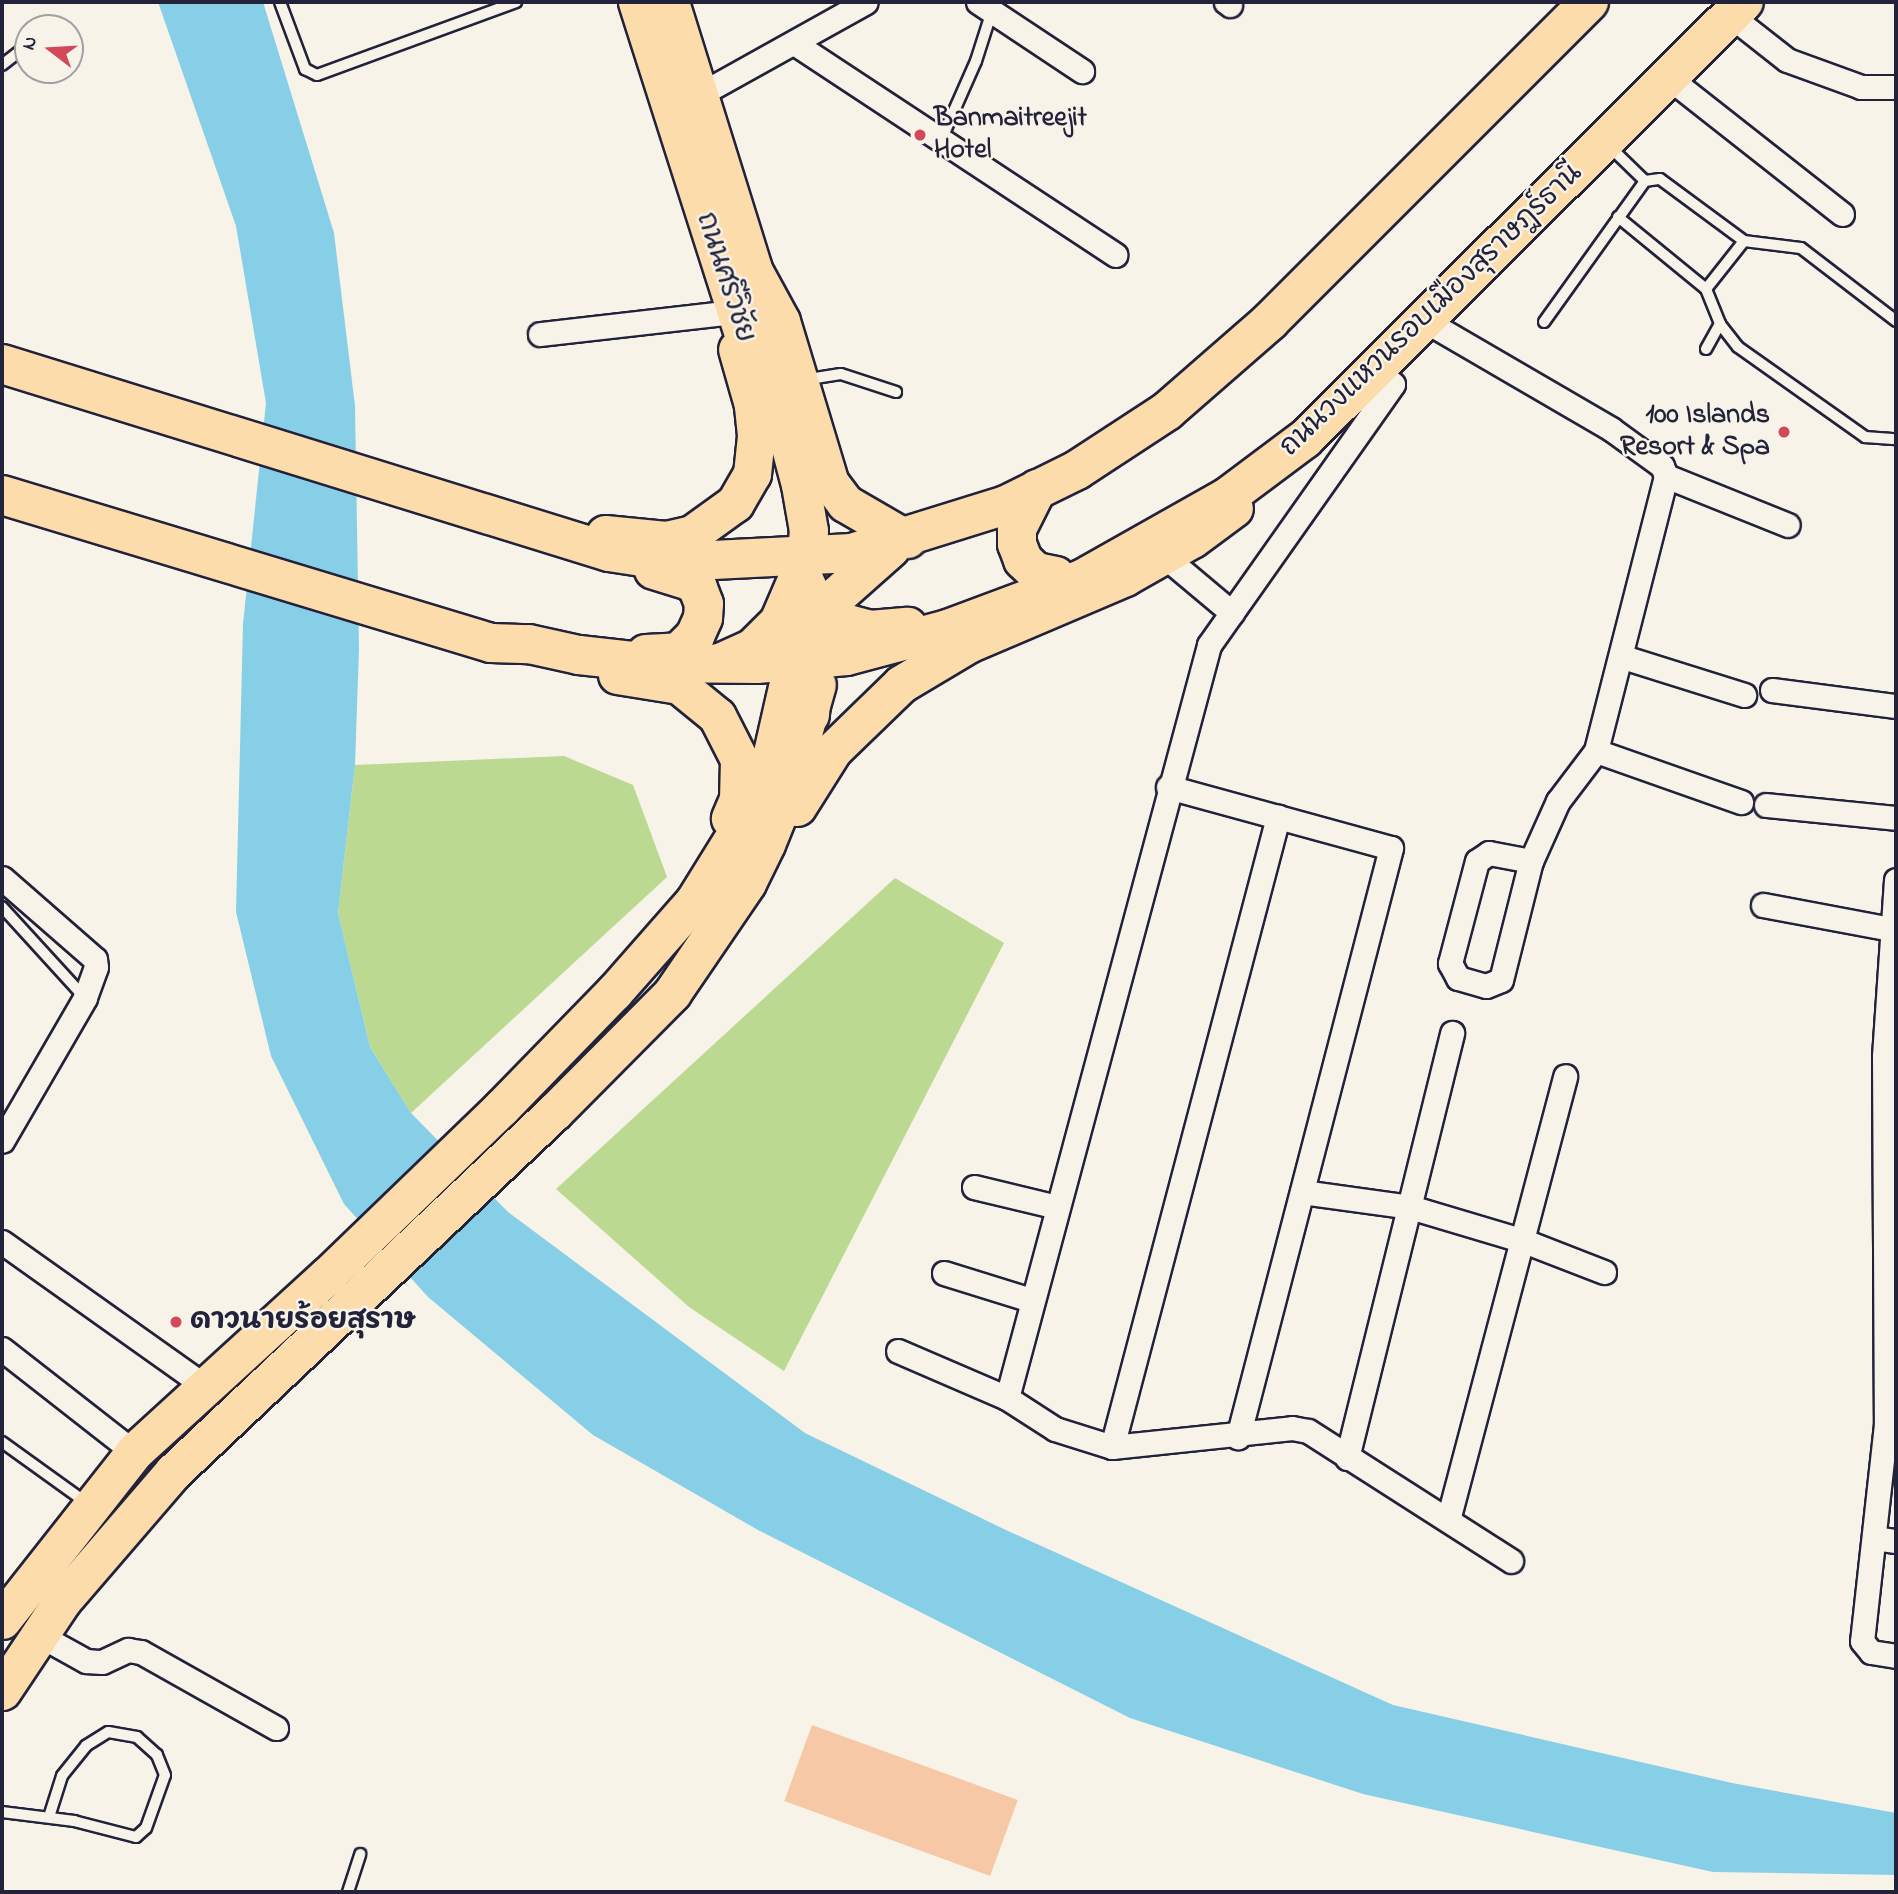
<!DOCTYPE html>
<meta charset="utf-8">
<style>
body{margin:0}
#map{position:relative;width:1898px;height:1894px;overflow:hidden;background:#f7f3e8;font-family:"Indie Flower","Playpen Sans Thai",sans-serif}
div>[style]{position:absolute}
.green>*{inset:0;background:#bbd991}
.water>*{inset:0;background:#86cfe7}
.building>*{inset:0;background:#f6c8a5;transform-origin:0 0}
.roads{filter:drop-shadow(2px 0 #22223b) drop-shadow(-2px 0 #22223b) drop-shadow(0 2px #22223b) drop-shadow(0 -2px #22223b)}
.lane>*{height:10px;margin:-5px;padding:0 5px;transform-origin:5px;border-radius:5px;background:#f7f3e8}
.street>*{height:23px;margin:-11.5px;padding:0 11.5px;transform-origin:11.5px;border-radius:11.5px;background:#f7f3e8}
.primary>*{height:37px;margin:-18.5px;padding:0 18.5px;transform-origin:18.5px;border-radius:18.5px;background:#fddcac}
.highway>*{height:38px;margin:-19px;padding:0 19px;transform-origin:19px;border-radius:19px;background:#fddcac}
.dots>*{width:19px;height:19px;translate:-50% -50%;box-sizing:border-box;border:4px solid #f7f3e8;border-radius:50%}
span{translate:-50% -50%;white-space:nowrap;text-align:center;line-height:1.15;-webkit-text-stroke:5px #f7f3e8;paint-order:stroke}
.poi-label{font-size:28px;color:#22223b;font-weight:700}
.left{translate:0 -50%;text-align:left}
.right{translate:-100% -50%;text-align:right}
.street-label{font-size:28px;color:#22223b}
.frame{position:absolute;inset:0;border:4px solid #22223b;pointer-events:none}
.north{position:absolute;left:14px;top:14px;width:70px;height:70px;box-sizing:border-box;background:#f7f3e8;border:2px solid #a29fa3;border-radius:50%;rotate:287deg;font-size:19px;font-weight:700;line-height:28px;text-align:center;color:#22223b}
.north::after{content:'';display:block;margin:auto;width:24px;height:32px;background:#d1495b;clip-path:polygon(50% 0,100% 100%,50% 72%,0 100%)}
</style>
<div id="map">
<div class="green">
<div style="clip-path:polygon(564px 756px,633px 785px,667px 877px,411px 1113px,370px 1047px,338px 913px,355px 765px)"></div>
<div style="clip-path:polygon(895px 878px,1004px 943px,784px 1371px,689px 1307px,556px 1189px)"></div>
</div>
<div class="water">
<div style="clip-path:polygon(158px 2px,263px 2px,334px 233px,355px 406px,359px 649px,355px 765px,338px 913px,370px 1047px,411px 1113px,508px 1212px,805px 1433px,1008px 1531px,1393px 1705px,1732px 1783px,1896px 1813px,1896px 1875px,1713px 1872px,1363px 1794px,1130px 1718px,758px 1530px,593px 1435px,428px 1297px,344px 1204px,271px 1056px,236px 912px,243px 624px,266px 403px,236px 226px)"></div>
</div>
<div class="building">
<div style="left:812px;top:1725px;width:219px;height:81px;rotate:20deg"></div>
</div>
<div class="roads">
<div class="lane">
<div style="left:280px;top:2px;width:72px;rotate:69.5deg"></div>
<div style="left:305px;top:69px;width:13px;rotate:27deg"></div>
<div style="left:317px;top:75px;width:212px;rotate:-20.1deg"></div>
<div style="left:2px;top:65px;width:33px;rotate:-38deg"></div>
<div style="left:942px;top:138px;width:84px;rotate:-66.2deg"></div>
<div style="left:976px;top:61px;width:52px;rotate:-72.3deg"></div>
<div style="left:1645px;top:181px;width:15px;rotate:-8deg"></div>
<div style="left:1660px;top:179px;width:104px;rotate:36.4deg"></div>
<div style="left:1744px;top:241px;width:57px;rotate:7deg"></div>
<div style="left:1801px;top:248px;width:120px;rotate:37.5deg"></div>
<div style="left:1618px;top:217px;width:114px;rotate:39.3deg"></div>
<div style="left:1706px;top:289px;width:38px;rotate:68deg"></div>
<div style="left:1720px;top:324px;width:29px;rotate:52deg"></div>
<div style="left:1738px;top:347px;width:156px;rotate:35.3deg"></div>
<div style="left:1865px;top:437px;width:31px;rotate:4deg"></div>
<div style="left:1706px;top:289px;width:61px;rotate:-51.6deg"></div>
<div style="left:1544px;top:322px;width:173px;rotate:-54.4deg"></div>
<div style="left:1645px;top:181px;width:52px;rotate:-135.8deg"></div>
<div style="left:1706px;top:349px;width:29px;rotate:-61deg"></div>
<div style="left:803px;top:380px;width:38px;rotate:-9deg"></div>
<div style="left:841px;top:374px;width:58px;rotate:18.1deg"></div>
<div style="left:2px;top:907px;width:123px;rotate:47.6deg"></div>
<div style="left:2px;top:1442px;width:105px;rotate:35.7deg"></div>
<div style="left:2px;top:1812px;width:73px;rotate:7.1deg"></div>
<div style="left:74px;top:1821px;width:64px;rotate:14.5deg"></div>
<div style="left:136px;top:1837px;width:13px;rotate:-42deg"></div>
<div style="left:146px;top:1828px;width:56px;rotate:-70.3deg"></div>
<div style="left:165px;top:1775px;width:22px;rotate:-112deg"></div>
<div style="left:157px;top:1755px;width:27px;rotate:-138deg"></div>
<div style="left:137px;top:1737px;width:29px;rotate:-170deg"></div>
<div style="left:108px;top:1732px;width:26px;rotate:148deg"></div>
<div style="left:86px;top:1746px;width:38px;rotate:129deg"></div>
<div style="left:62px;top:1776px;width:43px;rotate:107.6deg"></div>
<div style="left:348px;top:1892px;width:40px;rotate:-72deg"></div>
</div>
<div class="street">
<div style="left:978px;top:2px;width:125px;rotate:33.6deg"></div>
<div style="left:1226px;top:2px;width:5px;rotate:37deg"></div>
<div style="left:1731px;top:16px;width:71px;rotate:38.2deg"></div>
<div style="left:1787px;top:60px;width:79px;rotate:20deg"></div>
<div style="left:1861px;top:87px;width:35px"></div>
<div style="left:794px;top:43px;width:385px;rotate:33.4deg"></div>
<div style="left:1669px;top:78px;width:220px;rotate:38.2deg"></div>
<div style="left:697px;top:96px;width:193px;rotate:-29.1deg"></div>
<div style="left:1424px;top:320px;width:216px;rotate:30.2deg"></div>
<div style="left:1611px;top:429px;width:63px;rotate:36deg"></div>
<div style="left:1662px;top:466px;width:11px;rotate:68deg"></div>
<div style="left:1666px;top:476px;width:284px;rotate:104.3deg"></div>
<div style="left:1596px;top:751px;width:63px;rotate:127.2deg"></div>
<div style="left:1558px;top:801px;width:66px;rotate:114.2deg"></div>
<div style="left:1531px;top:861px;width:43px;rotate:-169.2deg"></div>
<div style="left:1489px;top:853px;width:14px;rotate:146deg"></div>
<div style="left:1477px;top:861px;width:106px;rotate:104.8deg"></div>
<div style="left:1450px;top:963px;width:17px;rotate:62deg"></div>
<div style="left:1458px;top:978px;width:29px;rotate:16deg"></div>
<div style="left:1486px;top:986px;width:16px;rotate:-22deg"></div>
<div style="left:1501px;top:980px;width:123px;rotate:-75.9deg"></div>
<div style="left:540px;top:334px;width:185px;rotate:-6.5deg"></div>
<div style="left:1666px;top:476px;width:131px;rotate:21.9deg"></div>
<div style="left:1163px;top:555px;width:90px;rotate:40deg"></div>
<div style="left:1623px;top:657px;width:127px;rotate:17.4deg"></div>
<div style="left:1772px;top:690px;width:125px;rotate:7.4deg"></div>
<div style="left:1596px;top:751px;width:154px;rotate:19.4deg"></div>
<div style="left:1168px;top:787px;width:231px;rotate:15.3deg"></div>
<div style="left:1391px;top:848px;width:609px;rotate:104.56deg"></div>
<div style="left:1766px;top:805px;width:131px;rotate:5.7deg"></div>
<div style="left:2px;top:878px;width:123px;rotate:41.1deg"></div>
<div style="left:95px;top:959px;width:8px;rotate:83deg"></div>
<div style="left:96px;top:967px;width:33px;rotate:110deg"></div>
<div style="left:85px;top:998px;width:165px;rotate:120.1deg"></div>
<div style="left:1896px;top:880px;width:176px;rotate:93.9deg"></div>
<div style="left:1884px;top:1056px;width:368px;rotate:89.7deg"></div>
<div style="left:1886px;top:1424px;width:10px"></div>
<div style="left:1763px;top:905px;width:135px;rotate:10.6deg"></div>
<div style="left:974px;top:1187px;width:85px;rotate:13.5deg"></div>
<div style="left:1302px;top:1192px;width:109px;rotate:7.9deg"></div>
<div style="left:1410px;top:1207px;width:119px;rotate:16.6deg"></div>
<div style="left:1524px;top:1241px;width:86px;rotate:21.2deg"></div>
<div style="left:2px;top:1242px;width:249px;rotate:35.4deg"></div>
<div style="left:944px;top:1273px;width:91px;rotate:17.2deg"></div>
<div style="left:2px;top:1349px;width:167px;rotate:38deg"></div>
<div style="left:898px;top:1351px;width:119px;rotate:23.3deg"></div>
<div style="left:1007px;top:1398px;width:57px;rotate:32.9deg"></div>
<div style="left:1055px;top:1429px;width:60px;rotate:17.5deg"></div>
<div style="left:1112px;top:1447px;width:181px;rotate:-6deg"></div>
<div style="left:1292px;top:1428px;width:16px;rotate:11deg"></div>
<div style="left:1308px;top:1431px;width:241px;rotate:32.6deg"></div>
<div style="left:1007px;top:1398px;width:780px;rotate:-74.98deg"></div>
<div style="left:1209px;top:645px;width:319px;rotate:-54.8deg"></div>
<div style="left:1393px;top:384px;width:23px;rotate:-140deg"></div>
<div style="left:1886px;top:1424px;width:218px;rotate:96.3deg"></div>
<div style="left:1862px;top:1641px;width:14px;rotate:51deg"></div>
<div style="left:1871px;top:1652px;width:25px;rotate:9deg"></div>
<div style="left:1112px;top:1447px;width:652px;rotate:-75.24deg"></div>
<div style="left:1347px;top:1458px;width:438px;rotate:-76.1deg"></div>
<div style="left:1448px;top:1520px;width:459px;rotate:-75.2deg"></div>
<div style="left:1874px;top:1538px;width:22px;rotate:8deg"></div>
<div style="left:39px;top:1635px;width:54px;rotate:29deg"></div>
<div style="left:86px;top:1661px;width:16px;rotate:4deg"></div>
<div style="left:102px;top:1662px;width:29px;rotate:-25deg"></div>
<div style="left:128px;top:1650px;width:13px;rotate:9deg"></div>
<div style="left:141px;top:1652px;width:155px;rotate:29.4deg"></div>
</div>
<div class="primary">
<div style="left:637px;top:2px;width:387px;rotate:72.3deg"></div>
<div style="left:670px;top:2px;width:310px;rotate:72.7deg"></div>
<div style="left:756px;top:275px;width:52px;rotate:61.5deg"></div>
<div style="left:781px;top:321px;width:169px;rotate:73.2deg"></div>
<div style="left:830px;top:483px;width:25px;rotate:53deg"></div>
<div style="left:845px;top:503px;width:72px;rotate:30.1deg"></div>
<div style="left:605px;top:534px;width:61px;rotate:5.6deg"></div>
<div style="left:666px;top:540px;width:27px;rotate:-13deg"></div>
<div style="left:692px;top:534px;width:53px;rotate:-35.8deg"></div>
<div style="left:735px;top:503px;width:34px;rotate:-60deg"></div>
<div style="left:752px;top:474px;width:39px;rotate:-84deg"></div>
<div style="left:756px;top:435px;width:30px;rotate:-96deg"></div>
<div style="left:753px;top:405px;width:58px;rotate:-105.9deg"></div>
<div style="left:617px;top:675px;width:63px;rotate:9.2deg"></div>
<div style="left:679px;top:685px;width:49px;rotate:39.2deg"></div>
<div style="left:717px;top:716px;width:48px;rotate:62.9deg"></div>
<div style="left:739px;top:759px;width:40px;rotate:91.4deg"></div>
<div style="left:738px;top:799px;width:21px;rotate:113deg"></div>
<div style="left:797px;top:807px;width:67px;rotate:-57.7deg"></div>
<div style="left:833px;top:750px;width:95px;rotate:-44.1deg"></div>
<div style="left:901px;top:684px;width:78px;rotate:-30.8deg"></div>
<div style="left:968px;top:644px;width:171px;rotate:-23.1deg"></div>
<div style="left:1125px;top:577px;width:77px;rotate:-29.6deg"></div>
<div style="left:1192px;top:539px;width:52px;rotate:-36.4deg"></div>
<div style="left:2px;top:1620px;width:214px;rotate:-51.8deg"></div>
<div style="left:134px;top:1452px;width:261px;rotate:-42.4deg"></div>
<div style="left:327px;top:1276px;width:242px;rotate:-44deg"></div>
<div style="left:501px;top:1108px;width:162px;rotate:-45.8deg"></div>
<div style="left:614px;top:992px;width:121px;rotate:-48.7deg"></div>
<div style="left:694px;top:901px;width:118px;rotate:-58.2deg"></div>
<div style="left:756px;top:801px;width:51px;rotate:-71.6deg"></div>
<div style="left:772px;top:753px;width:126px;rotate:-77.2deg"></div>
<div style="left:2px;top:1691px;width:108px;rotate:-56.3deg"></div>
<div style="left:62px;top:1601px;width:170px;rotate:-49.3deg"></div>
<div style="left:173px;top:1472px;width:524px;rotate:-43.38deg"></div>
<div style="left:554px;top:1112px;width:168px;rotate:-45.2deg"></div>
<div style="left:672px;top:993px;width:133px;rotate:-55.7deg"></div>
<div style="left:747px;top:883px;width:43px;rotate:-64deg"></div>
<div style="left:766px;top:844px;width:51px;rotate:-68deg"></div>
<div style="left:785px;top:797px;width:117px;rotate:-74.2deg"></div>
</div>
<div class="highway">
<div style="left:2px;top:364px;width:635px;rotate:17.21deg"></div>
<div style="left:609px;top:552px;width:66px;rotate:8.7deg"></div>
<div style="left:674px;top:562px;width:178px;rotate:-2.9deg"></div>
<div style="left:852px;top:553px;width:161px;rotate:-17.3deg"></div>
<div style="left:1006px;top:505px;width:79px;rotate:-26.2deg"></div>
<div style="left:1077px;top:470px;width:108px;rotate:-33.2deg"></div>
<div style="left:1167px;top:411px;width:137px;rotate:-41.1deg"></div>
<div style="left:1270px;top:321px;width:451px;rotate:-45deg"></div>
<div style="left:1037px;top:489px;width:45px;rotate:116.6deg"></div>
<div style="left:1017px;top:529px;width:15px;rotate:90deg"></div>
<div style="left:1017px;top:544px;width:17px;rotate:69deg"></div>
<div style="left:1023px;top:560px;width:18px;rotate:43deg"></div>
<div style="left:1036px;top:572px;width:20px;rotate:11deg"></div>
<div style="left:2px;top:495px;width:511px;rotate:16.84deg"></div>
<div style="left:491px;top:643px;width:38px;rotate:2deg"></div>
<div style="left:529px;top:644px;width:51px;rotate:12.4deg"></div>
<div style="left:579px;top:655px;width:72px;rotate:6.3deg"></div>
<div style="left:651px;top:663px;width:106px;rotate:0.5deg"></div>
<div style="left:757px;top:664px;width:90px;rotate:-5.1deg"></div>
<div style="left:847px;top:656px;width:105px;rotate:-15deg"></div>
<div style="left:948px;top:629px;width:143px;rotate:-20.5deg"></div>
<div style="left:1082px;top:579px;width:165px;rotate:-29.4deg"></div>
<div style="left:1226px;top:498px;width:99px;rotate:-36.8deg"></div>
<div style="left:1305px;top:439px;width:619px;rotate:-44.87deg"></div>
<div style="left:794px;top:558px;width:41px;rotate:65.3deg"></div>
<div style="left:811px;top:595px;width:40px;rotate:42deg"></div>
<div style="left:841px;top:622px;width:30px;rotate:15deg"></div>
<div style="left:870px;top:630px;width:38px;rotate:-5deg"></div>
<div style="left:800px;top:634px;width:41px;rotate:71.6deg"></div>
<div style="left:813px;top:673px;width:42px;rotate:94.1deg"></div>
<div style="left:819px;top:634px;width:42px;rotate:-64.7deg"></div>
<div style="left:837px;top:596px;width:72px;rotate:-41.6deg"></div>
<div style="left:646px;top:654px;width:33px;rotate:-3deg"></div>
<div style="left:679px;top:652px;width:23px;rotate:-45deg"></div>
<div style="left:695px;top:636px;width:20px;rotate:-66deg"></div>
<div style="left:703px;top:618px;width:14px;rotate:-86deg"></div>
<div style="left:704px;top:604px;width:17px;rotate:-111deg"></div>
<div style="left:698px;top:588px;width:11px;rotate:-139deg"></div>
<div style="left:690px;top:581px;width:38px;rotate:-163deg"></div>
<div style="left:722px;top:662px;width:34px;rotate:-24deg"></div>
<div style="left:753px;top:648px;width:37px;rotate:-45deg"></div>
<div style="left:779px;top:622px;width:71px;rotate:-66.7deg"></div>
<div style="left:807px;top:557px;width:26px;rotate:-86deg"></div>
<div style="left:809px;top:531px;width:47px;rotate:-99.9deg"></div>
<div style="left:801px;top:485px;width:168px;rotate:-104.9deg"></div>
<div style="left:758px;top:323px;width:56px;rotate:-96.1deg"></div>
</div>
</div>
<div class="dots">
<div style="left:920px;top:135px;background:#d1495b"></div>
<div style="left:1784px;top:432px;background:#d1495b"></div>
<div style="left:176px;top:1322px;background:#d1495b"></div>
</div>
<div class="poi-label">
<span class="left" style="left:934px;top:135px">Banmaitreejit<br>Hotel</span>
<span class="right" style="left:1770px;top:432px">100 Islands<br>Resort &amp; Spa</span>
<span class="left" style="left:190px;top:1322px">ดาวนายร้อยสุราษ</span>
</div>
<div class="street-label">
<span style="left:724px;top:278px;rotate:72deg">ถนนศรีวิชัย</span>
<span style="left:1432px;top:311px;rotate:-44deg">ถนนวงแหวนรอบเมืองสุราษฎร์ธานี</span>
</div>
<div class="frame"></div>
<div class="north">N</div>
</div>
